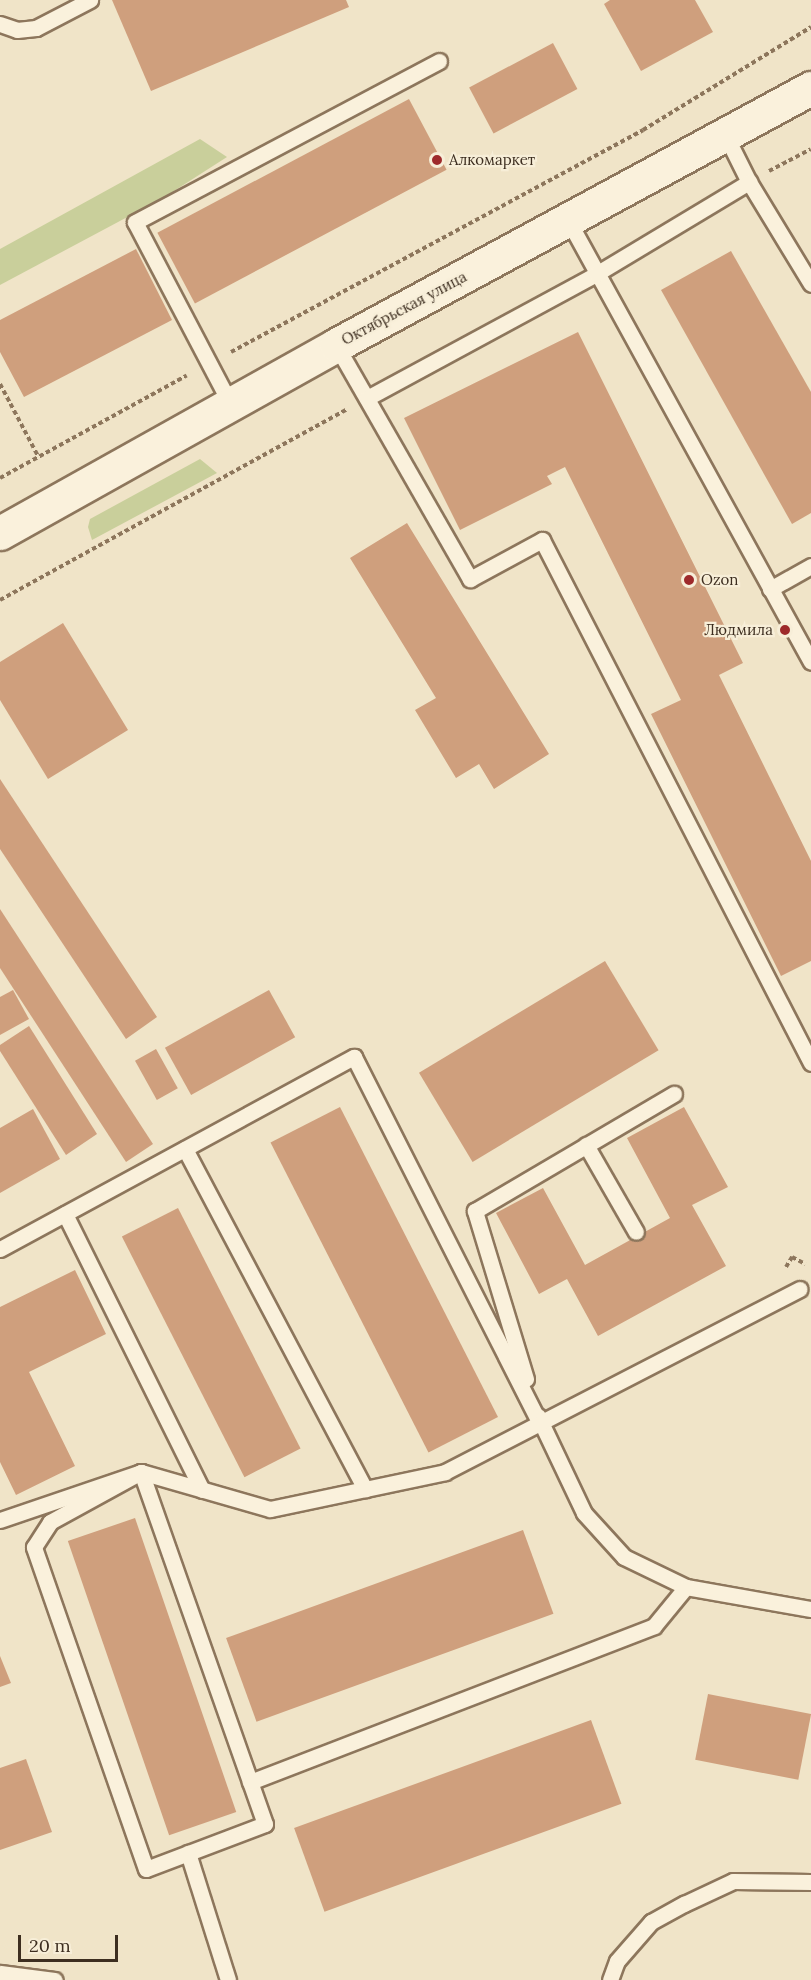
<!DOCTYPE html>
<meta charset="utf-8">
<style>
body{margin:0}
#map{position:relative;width:811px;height:1980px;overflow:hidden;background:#f0e4c8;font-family:Lora,serif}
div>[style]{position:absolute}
.green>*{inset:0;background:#c9cf9b}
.building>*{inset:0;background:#cf9f7d;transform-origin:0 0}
.path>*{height:4px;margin-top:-2px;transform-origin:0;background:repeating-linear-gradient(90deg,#8d765c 0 4.5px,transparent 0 7.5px)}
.roads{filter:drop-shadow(2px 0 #8d765c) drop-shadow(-2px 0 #8d765c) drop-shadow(0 2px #8d765c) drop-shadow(0 -2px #8d765c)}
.lane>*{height:15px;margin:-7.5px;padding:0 7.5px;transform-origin:7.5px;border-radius:7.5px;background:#faf1dc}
.secondary>*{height:33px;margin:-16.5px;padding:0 16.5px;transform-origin:16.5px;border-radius:16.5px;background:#faf1dc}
.dots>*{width:16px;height:16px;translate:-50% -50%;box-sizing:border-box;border:3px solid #f7eed8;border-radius:50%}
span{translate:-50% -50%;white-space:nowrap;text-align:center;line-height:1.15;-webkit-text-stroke:4.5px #f7eed8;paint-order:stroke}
.poi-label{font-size:15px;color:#3d2e20}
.left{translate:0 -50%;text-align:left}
.right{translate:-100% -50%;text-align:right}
.street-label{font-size:15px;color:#3d2e20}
.scale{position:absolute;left:18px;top:1935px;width:100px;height:27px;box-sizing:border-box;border:3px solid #3d2e20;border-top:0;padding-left:8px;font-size:18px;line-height:21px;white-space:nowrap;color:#3d2e20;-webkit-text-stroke:4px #f7eed8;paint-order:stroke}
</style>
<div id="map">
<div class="green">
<div style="clip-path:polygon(200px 139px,227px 157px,163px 198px,0 285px,0 249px)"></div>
<div style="clip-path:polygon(200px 459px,217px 473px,92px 540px,88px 527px,90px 519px)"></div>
</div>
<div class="building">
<div style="clip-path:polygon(112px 0,346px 0,349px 7px,151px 91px)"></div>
<div style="clip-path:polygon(610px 0,695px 0,713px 32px,641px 71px,604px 4px)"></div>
<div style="left:553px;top:43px;width:52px;height:95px;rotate:62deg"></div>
<div style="left:409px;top:99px;width:80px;height:285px;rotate:62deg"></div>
<div style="clip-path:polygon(136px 249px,172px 320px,24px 397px,0 352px,0 320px)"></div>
<div style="clip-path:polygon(731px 251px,811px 392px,811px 513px,792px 524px,661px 290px)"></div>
<div style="clip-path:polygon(578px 332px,743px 663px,719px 675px,811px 861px,811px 961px,781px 976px,651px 714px,681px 700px,565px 467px,547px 476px,552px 484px,460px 530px,404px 418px)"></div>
<div style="clip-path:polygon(407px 523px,549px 754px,494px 789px,479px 764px,456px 778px,415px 710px,436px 698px,350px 558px)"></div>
<div style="clip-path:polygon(63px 623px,128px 730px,48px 779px,0 700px,0 662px)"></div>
<div style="clip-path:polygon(0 779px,157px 1017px,126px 1039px,0 849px)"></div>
<div style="clip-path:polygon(0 909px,153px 1144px,126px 1162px,0 968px)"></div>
<div style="left:605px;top:961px;width:104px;height:217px;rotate:59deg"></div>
<div style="clip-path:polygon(13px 990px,29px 1019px,0 1035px,0 997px)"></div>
<div style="left:269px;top:990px;width:54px;height:119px;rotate:61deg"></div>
<div style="clip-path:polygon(29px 1026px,97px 1134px,66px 1155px,0 1051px,0 1045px)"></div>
<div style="left:156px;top:1049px;width:45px;height:24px;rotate:61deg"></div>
<div style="left:340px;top:1107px;width:348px;height:78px;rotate:63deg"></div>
<div style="clip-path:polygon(684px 1107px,728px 1187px,692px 1205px,726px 1266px,598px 1336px,567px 1279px,539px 1294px,496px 1213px,543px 1188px,585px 1265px,670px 1218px,627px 1138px)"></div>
<div style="clip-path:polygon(33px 1109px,60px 1159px,0 1193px,0 1128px)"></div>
<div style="left:178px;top:1208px;width:270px;height:63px;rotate:63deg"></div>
<div style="clip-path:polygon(75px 1270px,106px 1334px,29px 1372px,75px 1466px,16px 1495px,0 1462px,0 1307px)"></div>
<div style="left:135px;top:1518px;width:311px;height:71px;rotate:71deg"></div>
<div style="left:523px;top:1530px;width:89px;height:316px;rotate:70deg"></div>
<div style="clip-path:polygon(0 1656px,11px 1683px,0 1687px)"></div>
<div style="left:708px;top:1694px;width:105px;height:67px;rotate:11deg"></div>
<div style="left:591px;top:1720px;width:89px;height:316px;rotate:70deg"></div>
<div style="clip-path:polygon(26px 1759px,52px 1832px,0 1850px,0 1768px)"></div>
</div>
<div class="path">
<div style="left:769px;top:171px;width:47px;rotate:-27.6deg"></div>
<div style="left:231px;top:352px;width:468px;rotate:-28.3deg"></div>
<div style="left:643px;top:130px;width:197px;rotate:-31.5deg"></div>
<div style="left:0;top:384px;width:81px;rotate:62.2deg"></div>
<div style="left:0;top:478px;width:213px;rotate:-28.8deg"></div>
<div style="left:0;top:600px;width:395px;rotate:-28.8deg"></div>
<div style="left:786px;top:1267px;width:12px;rotate:-59deg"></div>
<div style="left:792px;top:1257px;width:15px;rotate:28deg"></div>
</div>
<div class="roads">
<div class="lane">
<div style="left:0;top:24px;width:18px;rotate:19deg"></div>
<div style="left:17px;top:30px;width:19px;rotate:-6deg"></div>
<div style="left:36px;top:28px;width:61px;rotate:-27.4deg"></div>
<div style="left:725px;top:134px;width:54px;rotate:63.4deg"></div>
<div style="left:749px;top:182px;width:119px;rotate:58.7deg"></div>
<div style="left:568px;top:220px;width:504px;rotate:61.2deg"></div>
<div style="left:336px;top:345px;width:270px;rotate:60.2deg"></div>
<div style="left:470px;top:579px;width:82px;rotate:-28.4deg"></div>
<div style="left:542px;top:540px;width:588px;rotate:62.78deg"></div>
<div style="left:367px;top:398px;width:260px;rotate:-28.4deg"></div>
<div style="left:596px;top:274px;width:179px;rotate:-31deg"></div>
<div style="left:230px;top:403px;width:204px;rotate:-117.7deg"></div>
<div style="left:135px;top:222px;width:344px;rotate:-27.9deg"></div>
<div style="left:770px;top:589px;width:47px;rotate:-29.3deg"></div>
<div style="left:586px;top:1145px;width:100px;rotate:60.1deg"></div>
<div style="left:185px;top:1149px;width:385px;rotate:62.1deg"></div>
<div style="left:65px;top:1214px;width:308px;rotate:63.6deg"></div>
<div style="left:0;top:1249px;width:403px;rotate:-28.5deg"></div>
<div style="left:354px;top:1057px;width:413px;rotate:63.1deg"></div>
<div style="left:526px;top:1379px;width:176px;rotate:-106.9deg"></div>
<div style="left:475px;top:1211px;width:231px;rotate:-30.5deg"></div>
<div style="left:538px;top:1416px;width:107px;rotate:64.6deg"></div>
<div style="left:584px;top:1513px;width:59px;rotate:47.7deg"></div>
<div style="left:624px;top:1557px;width:69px;rotate:25.8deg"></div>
<div style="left:686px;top:1587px;width:127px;rotate:10deg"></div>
<div style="left:0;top:1520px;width:149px;rotate:-18.8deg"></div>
<div style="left:141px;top:1472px;width:373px;rotate:70.6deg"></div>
<div style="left:265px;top:1824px;width:127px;rotate:159.3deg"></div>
<div style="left:146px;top:1869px;width:341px;rotate:-109.2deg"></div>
<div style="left:34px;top:1547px;width:30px;rotate:-57deg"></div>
<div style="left:50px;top:1522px;width:104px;rotate:-28.8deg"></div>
<div style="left:141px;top:1472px;width:134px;rotate:16deg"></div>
<div style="left:270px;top:1509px;width:179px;rotate:-11.9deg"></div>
<div style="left:445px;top:1472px;width:399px;rotate:-27.3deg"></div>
<div style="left:250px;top:1782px;width:433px;rotate:-21.1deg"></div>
<div style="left:654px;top:1626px;width:50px;rotate:-50.6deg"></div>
<div style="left:188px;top:1853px;width:133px;rotate:72.5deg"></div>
<div style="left:0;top:1973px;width:55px;rotate:7.3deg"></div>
<div style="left:610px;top:1980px;width:20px;rotate:-70deg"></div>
<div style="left:617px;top:1961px;width:52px;rotate:-48.9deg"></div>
<div style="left:651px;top:1922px;width:38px;rotate:-29deg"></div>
<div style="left:684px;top:1904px;width:54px;rotate:-25.1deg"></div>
<div style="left:733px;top:1881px;width:78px;rotate:0.7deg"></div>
</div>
<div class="secondary">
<div style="left:0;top:533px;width:385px;rotate:-29.2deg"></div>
<div style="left:336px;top:345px;width:540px;rotate:-28.42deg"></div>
</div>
</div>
<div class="dots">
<div style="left:437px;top:160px;background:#9e2a2b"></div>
<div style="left:689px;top:580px;background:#9e2a2b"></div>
<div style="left:785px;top:630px;background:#9e2a2b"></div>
</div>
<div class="poi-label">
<span class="left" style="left:449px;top:160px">Алкомаркет</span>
<span class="left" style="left:701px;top:580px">Ozon</span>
<span class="right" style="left:773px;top:630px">Людмила</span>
</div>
<div class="street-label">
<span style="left:404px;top:308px;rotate:-28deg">Октябрьская улица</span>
</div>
<div class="scale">20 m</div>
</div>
